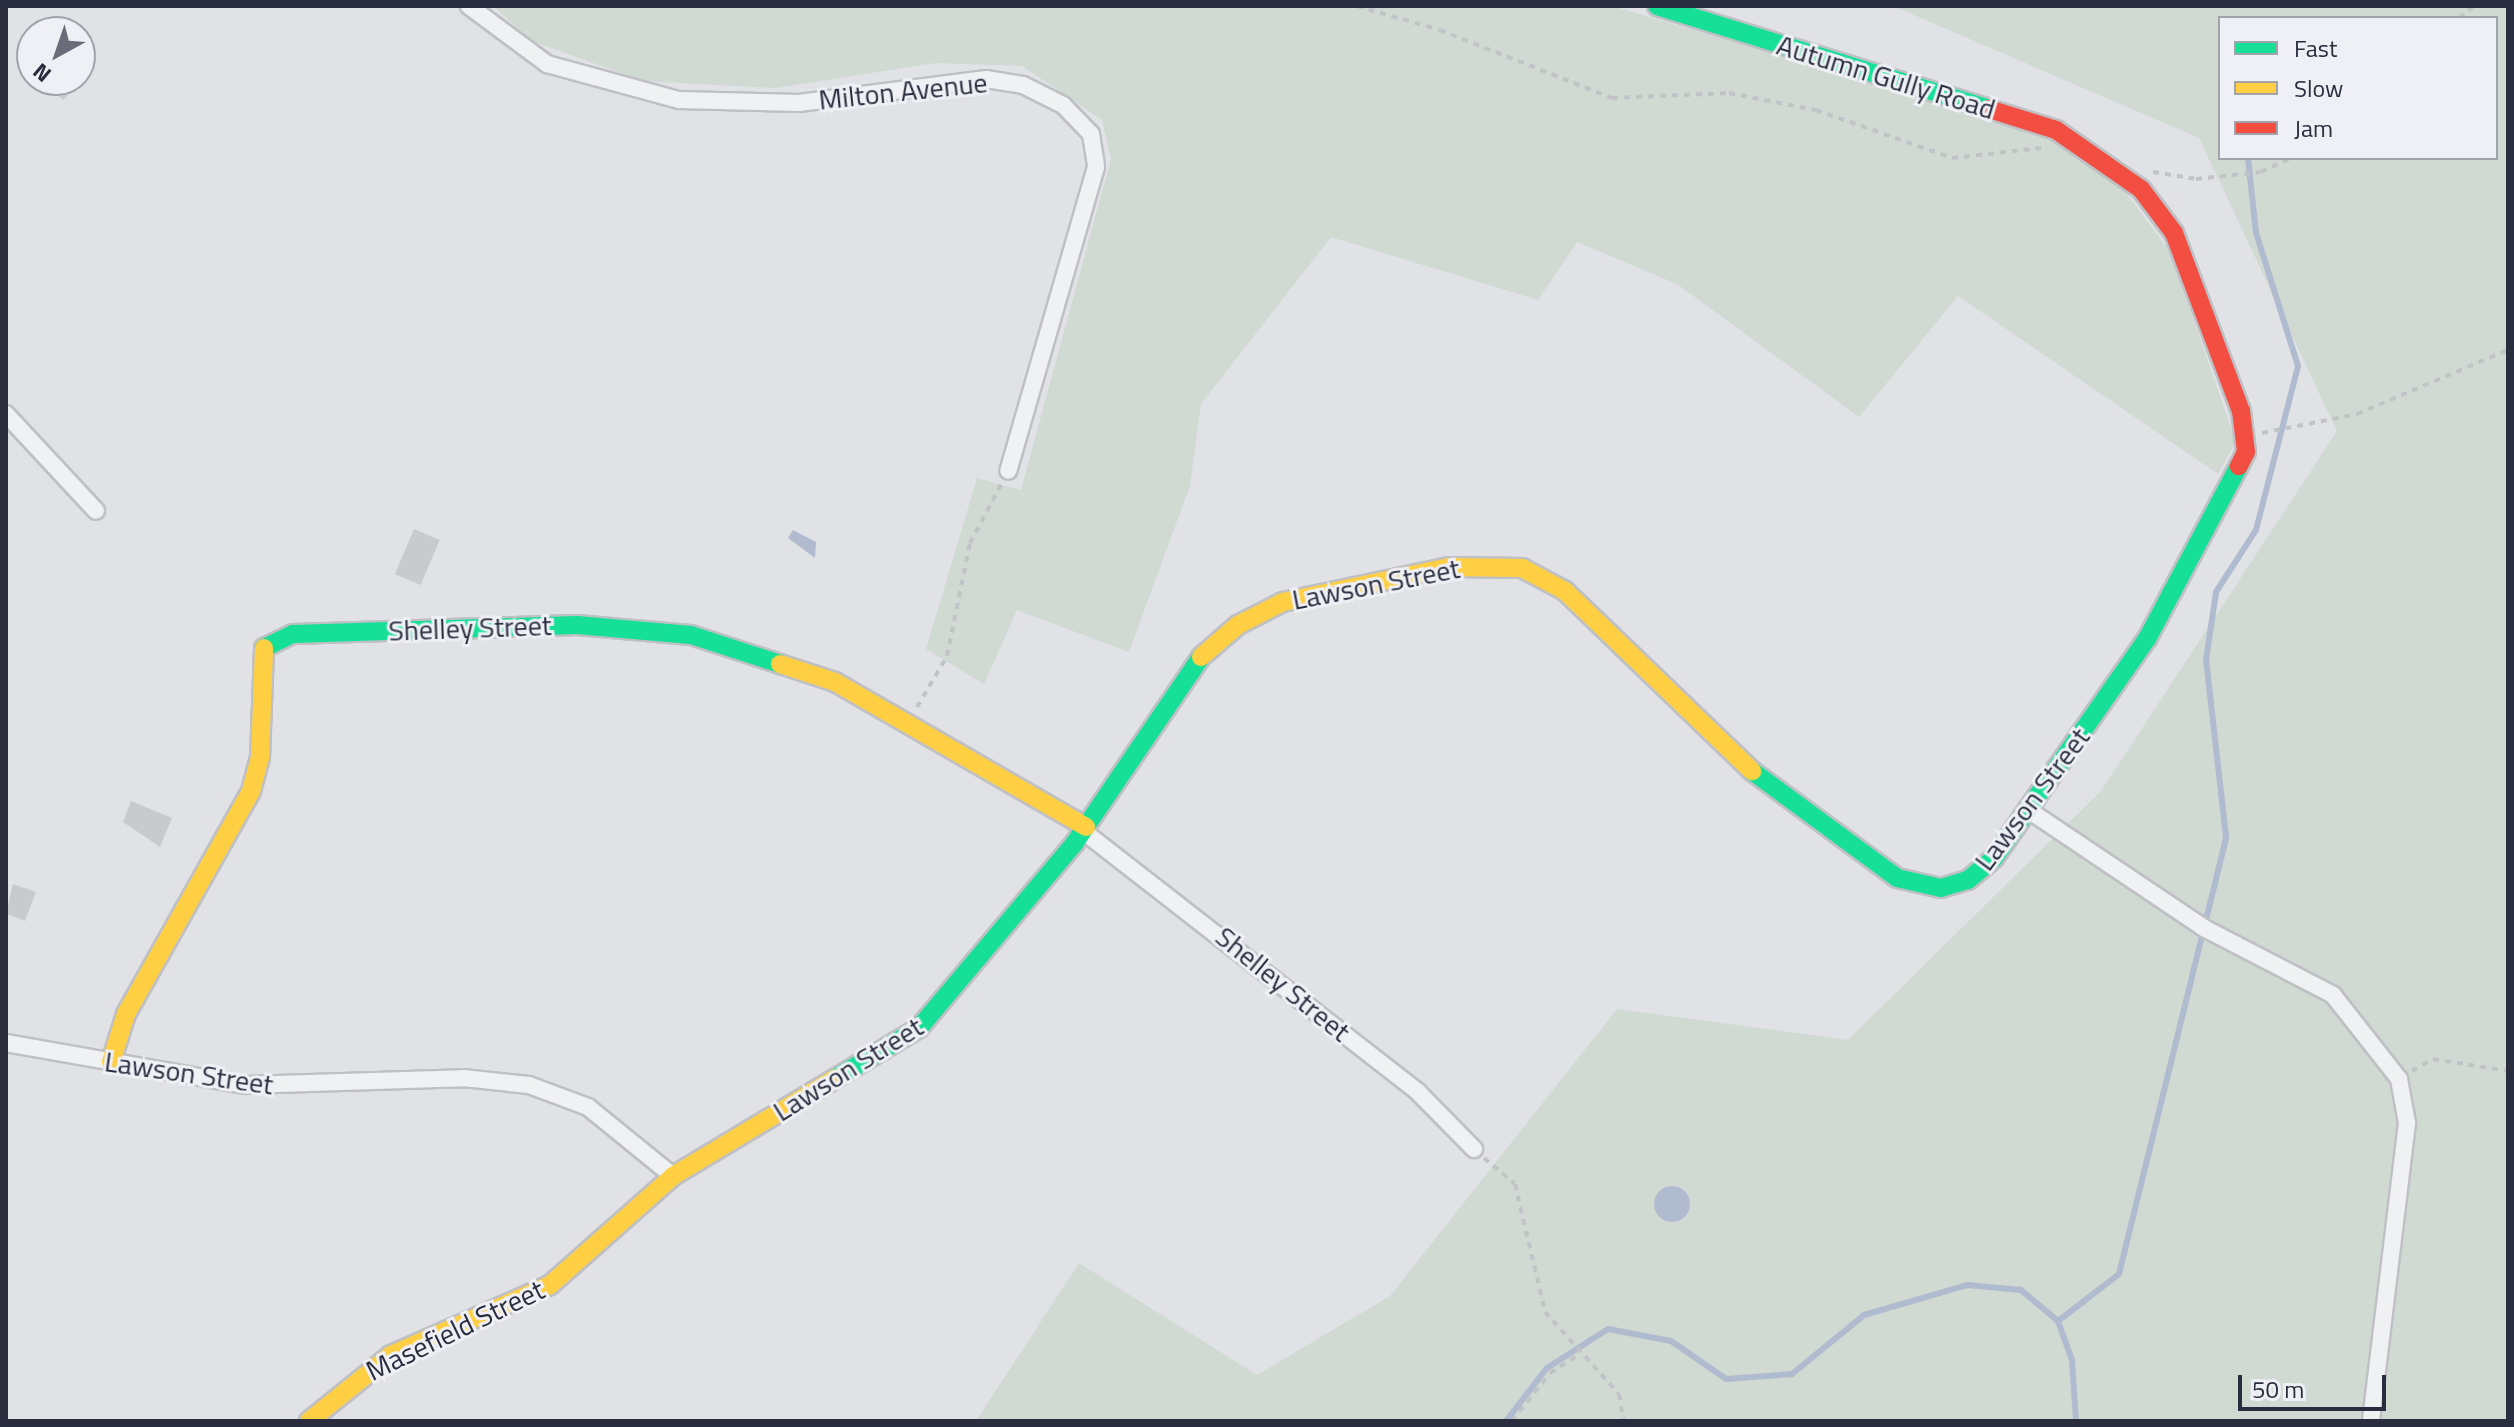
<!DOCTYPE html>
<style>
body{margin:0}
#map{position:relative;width:2514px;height:1427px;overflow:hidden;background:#e1e2e6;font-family:"Titillium Web",sans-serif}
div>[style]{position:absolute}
.green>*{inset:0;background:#d0d9d2}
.water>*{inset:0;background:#b1bbcf}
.round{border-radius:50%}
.stream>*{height:6px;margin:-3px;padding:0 3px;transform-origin:3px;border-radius:3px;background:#b1bbcf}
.building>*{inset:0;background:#c9cace;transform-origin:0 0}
.path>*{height:4px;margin-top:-2px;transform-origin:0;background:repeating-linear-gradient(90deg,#c2c3c7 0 6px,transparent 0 12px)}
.roads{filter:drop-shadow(2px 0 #bfc0c4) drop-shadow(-2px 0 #bfc0c4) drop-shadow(0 2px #bfc0c4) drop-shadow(0 -2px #bfc0c4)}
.street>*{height:16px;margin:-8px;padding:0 8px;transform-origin:8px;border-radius:8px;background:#f0f1f3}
.fast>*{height:18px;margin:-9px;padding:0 9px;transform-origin:9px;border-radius:9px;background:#16e098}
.slow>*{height:18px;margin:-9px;padding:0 9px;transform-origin:9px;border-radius:9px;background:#ffcf43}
.jam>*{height:18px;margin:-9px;padding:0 9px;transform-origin:9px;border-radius:9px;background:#f24e42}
span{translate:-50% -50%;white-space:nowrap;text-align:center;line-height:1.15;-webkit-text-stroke:6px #eff0f5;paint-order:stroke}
.street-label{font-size:28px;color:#292d3e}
.frame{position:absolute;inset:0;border:8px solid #292d3e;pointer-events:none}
.legend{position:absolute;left:2218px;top:16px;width:280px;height:144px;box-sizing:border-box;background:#eff0f5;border:2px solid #a0a2ac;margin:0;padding:10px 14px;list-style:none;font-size:24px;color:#292d3e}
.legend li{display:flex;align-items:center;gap:16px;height:40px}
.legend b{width:40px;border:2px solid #a0a2ac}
.north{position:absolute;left:16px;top:16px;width:80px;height:80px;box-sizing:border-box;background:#eff0f5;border:2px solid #a0a2ac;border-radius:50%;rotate:220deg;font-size:22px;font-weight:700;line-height:32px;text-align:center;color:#292d3e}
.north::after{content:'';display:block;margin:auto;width:28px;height:36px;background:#696c79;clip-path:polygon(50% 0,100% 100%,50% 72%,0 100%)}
.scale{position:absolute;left:2238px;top:1375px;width:148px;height:36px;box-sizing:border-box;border:4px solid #292d3e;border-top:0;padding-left:10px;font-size:24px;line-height:28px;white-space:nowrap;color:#292d3e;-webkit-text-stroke:6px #eff0f5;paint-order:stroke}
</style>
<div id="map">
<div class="green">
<div style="clip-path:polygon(493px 6px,1612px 6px,2041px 132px,2124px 190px,2170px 252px,2236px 442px,2218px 474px,1958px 296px,1859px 417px,1677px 284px,1577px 242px,1538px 300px,1331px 237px,1201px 404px,1190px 486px,1129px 652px,1017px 610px,984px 684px,926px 649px,977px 478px,1021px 490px,1111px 159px,1102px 120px,1022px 66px,936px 63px,775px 88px,643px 81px,532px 41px)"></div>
<div style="clip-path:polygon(evenodd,1893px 6px,2508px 6px,2508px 1421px,976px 1421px,1079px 1263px,1257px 1375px,1390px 1296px,1617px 1009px,1848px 1040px,2101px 791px,2337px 431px,2199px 138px,1893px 6px,2220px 18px,2496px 18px,2496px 158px,2220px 158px,2220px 18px)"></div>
</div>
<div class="water">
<div style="clip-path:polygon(793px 530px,816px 542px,815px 558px,788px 538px)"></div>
<div class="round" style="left:1654px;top:1186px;width:36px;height:36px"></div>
</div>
<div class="stream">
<div style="left:2058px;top:1321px;width:77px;rotate:-37.6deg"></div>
<div style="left:2119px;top:1274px;width:450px;rotate:-76.2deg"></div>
<div style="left:2226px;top:837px;width:178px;rotate:-96.4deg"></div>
<div style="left:2206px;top:660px;width:69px;rotate:-81.6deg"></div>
<div style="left:2216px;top:592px;width:74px;rotate:-57.2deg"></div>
<div style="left:2256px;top:530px;width:169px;rotate:-75.6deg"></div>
<div style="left:2298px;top:366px;width:139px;rotate:-107.5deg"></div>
<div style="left:2256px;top:233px;width:75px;rotate:-96.1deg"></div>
<div style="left:1506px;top:1421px;width:67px;rotate:-52.3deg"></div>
<div style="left:1547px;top:1368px;width:72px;rotate:-32.6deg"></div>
<div style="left:1608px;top:1329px;width:64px;rotate:10.8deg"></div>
<div style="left:1671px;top:1341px;width:67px;rotate:34.6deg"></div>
<div style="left:1726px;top:1379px;width:66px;rotate:-4.3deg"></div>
<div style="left:1792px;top:1374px;width:93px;rotate:-39.3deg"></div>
<div style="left:1864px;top:1315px;width:107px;rotate:-16.2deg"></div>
<div style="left:1967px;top:1285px;width:54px;rotate:5.3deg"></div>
<div style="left:2021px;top:1290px;width:48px;rotate:40deg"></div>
<div style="left:2058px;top:1321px;width:41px;rotate:70.3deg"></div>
<div style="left:2072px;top:1360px;width:61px;rotate:86.2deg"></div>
</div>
<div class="building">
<div style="clip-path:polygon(41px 80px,82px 80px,63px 100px)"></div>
<div style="left:414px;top:529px;width:28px;height:49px;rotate:23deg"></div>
<div style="clip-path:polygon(131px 801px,172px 818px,160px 847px,123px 822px)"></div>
<div style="clip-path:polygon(13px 884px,36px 892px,25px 921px,6px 914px)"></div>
</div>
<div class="path">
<div style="left:1357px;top:6px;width:86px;rotate:16.1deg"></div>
<div style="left:1440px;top:30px;width:185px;rotate:21.6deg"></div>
<div style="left:1612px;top:98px;width:117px;rotate:-2.4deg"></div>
<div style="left:1729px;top:93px;width:89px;rotate:11.1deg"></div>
<div style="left:1816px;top:110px;width:144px;rotate:19.4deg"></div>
<div style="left:1952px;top:158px;width:90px;rotate:-6.4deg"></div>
<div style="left:2459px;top:18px;width:19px;rotate:-39deg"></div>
<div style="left:2153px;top:172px;width:44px;rotate:9.2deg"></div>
<div style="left:2196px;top:179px;width:65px;rotate:-6.1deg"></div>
<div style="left:2261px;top:172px;width:33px;rotate:-25deg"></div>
<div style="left:2262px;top:433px;width:97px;rotate:-11.3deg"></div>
<div style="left:2357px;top:414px;width:164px;rotate:-23deg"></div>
<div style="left:917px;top:707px;width:59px;rotate:-59.5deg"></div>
<div style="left:947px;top:656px;width:115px;rotate:-78.5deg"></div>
<div style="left:970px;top:543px;width:68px;rotate:-61.9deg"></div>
<div style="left:2412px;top:1071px;width:24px;rotate:-30deg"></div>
<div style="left:2433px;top:1059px;width:76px;rotate:9.1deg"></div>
<div style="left:1484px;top:1158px;width:40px;rotate:40deg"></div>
<div style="left:1515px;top:1184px;width:131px;rotate:76.8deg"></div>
<div style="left:1545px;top:1312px;width:110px;rotate:47.9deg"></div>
<div style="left:1619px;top:1394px;width:27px;rotate:80deg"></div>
<div style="left:1512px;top:1421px;width:61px;rotate:-51.6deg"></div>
<div style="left:1550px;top:1373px;width:33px;rotate:-33deg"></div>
</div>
<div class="roads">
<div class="street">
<div style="left:469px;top:6px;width:97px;rotate:36.6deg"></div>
<div style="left:547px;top:64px;width:137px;rotate:15.3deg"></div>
<div style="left:679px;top:100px;width:120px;rotate:1.4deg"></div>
<div style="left:799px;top:103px;width:189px;rotate:-7.3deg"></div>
<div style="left:986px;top:79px;width:37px;rotate:9deg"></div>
<div style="left:1023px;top:85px;width:45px;rotate:26.6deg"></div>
<div style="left:1063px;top:105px;width:40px;rotate:46deg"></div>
<div style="left:1091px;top:134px;width:33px;rotate:81deg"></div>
<div style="left:1096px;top:167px;width:316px;rotate:106.1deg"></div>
<div style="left:6px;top:414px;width:132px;rotate:47.1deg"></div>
<div style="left:2027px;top:809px;width:213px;rotate:33.9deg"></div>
<div style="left:2204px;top:928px;width:145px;rotate:27.4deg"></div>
<div style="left:2333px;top:995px;width:107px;rotate:51.8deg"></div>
<div style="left:2399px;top:1079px;width:45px;rotate:79.7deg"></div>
<div style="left:2407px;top:1123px;width:300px;rotate:96.9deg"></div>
<div style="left:1083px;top:831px;width:425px;rotate:37.9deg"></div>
<div style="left:1418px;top:1092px;width:80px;rotate:45.5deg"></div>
<div style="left:6px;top:1043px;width:243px;rotate:10deg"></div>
<div style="left:245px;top:1085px;width:218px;rotate:-1.8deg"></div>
<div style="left:463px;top:1078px;width:66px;rotate:6.1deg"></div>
<div style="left:529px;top:1085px;width:63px;rotate:20.4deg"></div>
<div style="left:588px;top:1107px;width:109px;rotate:39.1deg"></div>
</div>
<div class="fast">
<div style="left:1657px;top:6px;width:348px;rotate:17.2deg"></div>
<div style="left:264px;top:648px;width:32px;rotate:-26deg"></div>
<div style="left:293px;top:634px;width:284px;rotate:-1.8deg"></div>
<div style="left:577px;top:625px;width:114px;rotate:5deg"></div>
<div style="left:691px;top:635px;width:94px;rotate:18deg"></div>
<div style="left:1752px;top:771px;width:180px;rotate:36.4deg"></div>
<div style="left:1897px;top:878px;width:45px;rotate:12.8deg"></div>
<div style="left:1941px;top:888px;width:28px;rotate:-17deg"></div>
<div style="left:1968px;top:880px;width:34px;rotate:-40deg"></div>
<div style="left:1994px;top:858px;width:267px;rotate:-55.1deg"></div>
<div style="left:2147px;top:639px;width:196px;rotate:-62deg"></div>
<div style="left:836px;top:1078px;width:97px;rotate:-31.1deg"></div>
<div style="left:919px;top:1028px;width:241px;rotate:-49.9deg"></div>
<div style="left:1074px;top:844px;width:226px;rotate:-55.8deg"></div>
</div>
<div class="slow">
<div style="left:1201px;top:657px;width:49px;rotate:-40.9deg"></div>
<div style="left:1238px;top:625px;width:51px;rotate:-27.1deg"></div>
<div style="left:1283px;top:602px;width:170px;rotate:-11.9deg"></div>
<div style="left:1449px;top:567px;width:73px;rotate:0.8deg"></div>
<div style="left:1522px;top:568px;width:49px;rotate:28.1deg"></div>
<div style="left:1565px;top:591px;width:260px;rotate:43.9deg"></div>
<div style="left:780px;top:664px;width:58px;rotate:18.1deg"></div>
<div style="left:835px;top:682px;width:290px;rotate:30deg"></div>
<div style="left:111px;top:1062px;width:50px;rotate:-72.6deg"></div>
<div style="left:126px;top:1014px;width:256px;rotate:-60.7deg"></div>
<div style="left:251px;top:791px;width:34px;rotate:-75deg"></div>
<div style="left:260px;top:758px;width:110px;rotate:-87.9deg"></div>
<div style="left:309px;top:1421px;width:105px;rotate:-38.8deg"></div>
<div style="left:391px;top:1355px;width:174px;rotate:-23.8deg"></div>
<div style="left:550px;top:1285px;width:164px;rotate:-41.5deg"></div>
<div style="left:673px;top:1176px;width:190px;rotate:-31deg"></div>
</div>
<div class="jam">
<div style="left:1989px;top:109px;width:70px;rotate:17.4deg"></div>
<div style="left:2056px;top:130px;width:103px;rotate:34.8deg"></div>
<div style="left:2141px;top:189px;width:55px;rotate:53.1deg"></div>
<div style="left:2174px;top:233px;width:190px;rotate:69.4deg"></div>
<div style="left:2241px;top:411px;width:41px;rotate:83deg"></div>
<div style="left:2246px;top:452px;width:16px;rotate:117deg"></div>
</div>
</div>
<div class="street-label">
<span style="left:1886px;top:77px;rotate:17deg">Autumn Gully Road</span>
<span style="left:903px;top:91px;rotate:-6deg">Milton Avenue</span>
<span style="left:1376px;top:584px;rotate:-11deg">Lawson Street</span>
<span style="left:470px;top:628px;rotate:-2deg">Shelley Street</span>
<span style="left:2032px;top:799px;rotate:-53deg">Lawson Street</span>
<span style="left:1283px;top:984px;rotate:39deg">Shelley Street</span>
<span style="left:848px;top:1069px;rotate:-32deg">Lawson Street</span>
<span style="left:189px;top:1073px;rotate:8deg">Lawson Street</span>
<span style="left:455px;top:1330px;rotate:-26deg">Masefield Street</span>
</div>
<div class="frame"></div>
<ul class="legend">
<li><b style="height:10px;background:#16e098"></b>Fast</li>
<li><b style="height:10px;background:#ffcf43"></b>Slow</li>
<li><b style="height:10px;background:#f24e42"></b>Jam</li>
</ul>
<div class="north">N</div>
<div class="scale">50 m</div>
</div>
